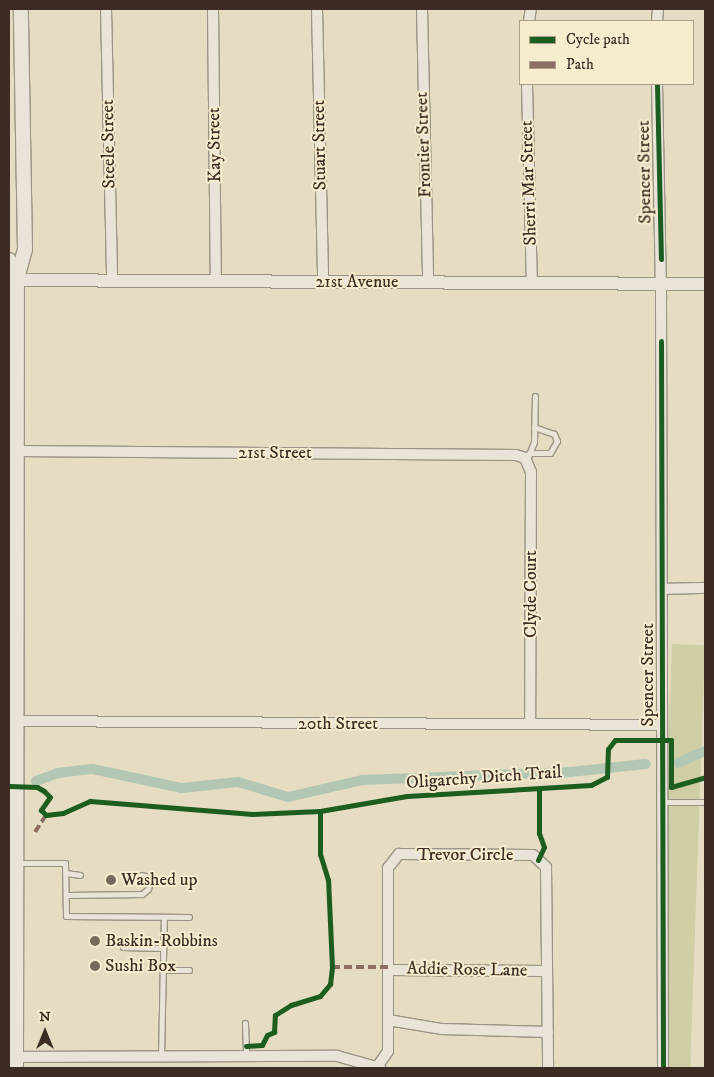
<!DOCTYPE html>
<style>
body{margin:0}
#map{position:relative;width:714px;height:1077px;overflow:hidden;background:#e5dcc2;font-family:"IM FELL DW Pica",serif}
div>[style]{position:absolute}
.green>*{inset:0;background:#cfcea4;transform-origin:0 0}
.canal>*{height:10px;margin:-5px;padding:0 5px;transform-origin:5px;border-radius:5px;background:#b1c7b3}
.roads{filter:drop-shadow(1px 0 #9b9484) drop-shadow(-1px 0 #9b9484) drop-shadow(0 1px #9b9484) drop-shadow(0 -1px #9b9484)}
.service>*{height:5px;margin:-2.5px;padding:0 2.5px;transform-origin:2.5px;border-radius:2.5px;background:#e9e4d7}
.minor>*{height:10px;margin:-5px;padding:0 5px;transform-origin:5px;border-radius:5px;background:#e9e4d7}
.tertiary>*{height:12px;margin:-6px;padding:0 6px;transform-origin:6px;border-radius:6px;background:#e9e4d7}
.secondary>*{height:14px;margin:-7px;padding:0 7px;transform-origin:7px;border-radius:7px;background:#e9e4d7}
.quiet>*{height:4px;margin-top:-2px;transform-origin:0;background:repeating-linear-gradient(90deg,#8d6e63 0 8px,transparent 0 12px)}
.cycleway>*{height:5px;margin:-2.5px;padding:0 2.5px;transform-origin:2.5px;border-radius:2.5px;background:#1b5e20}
.dots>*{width:14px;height:14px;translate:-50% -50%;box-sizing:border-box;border:2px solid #f7ecce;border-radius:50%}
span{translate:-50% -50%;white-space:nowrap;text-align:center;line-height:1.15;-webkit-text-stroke:4px #f7ecce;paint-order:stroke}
.street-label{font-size:18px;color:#3c2c23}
.poi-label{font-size:18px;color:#3c2c23}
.left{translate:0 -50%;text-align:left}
.frame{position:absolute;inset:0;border:10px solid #3c2c23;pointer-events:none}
.legend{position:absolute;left:519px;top:20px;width:175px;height:65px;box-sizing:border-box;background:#f7ecce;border:1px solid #ac9f8a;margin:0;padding:6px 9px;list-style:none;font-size:15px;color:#3c2c23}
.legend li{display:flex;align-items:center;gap:10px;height:25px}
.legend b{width:25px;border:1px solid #ac9f8a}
.north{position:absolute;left:20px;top:1007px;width:50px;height:50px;-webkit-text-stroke:4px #f7ecce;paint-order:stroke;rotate:0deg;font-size:14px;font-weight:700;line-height:20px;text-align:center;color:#3c2c23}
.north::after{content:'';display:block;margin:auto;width:18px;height:22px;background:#3c2c23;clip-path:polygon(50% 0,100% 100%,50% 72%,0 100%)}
</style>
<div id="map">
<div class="green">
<div style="left:672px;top:644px;width:33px;height:424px;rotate:2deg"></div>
</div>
<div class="canal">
<div style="left:678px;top:763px;width:30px;rotate:-24deg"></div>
<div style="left:36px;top:781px;width:23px;rotate:-20deg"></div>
<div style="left:58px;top:773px;width:35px;rotate:-7deg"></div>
<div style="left:93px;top:769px;width:91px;rotate:12.1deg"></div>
<div style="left:182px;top:788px;width:56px;rotate:-6.1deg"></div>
<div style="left:238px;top:782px;width:52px;rotate:16.7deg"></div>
<div style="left:288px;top:797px;width:76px;rotate:-12.9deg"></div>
<div style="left:362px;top:780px;width:208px;rotate:-2.2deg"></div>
<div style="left:570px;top:772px;width:76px;rotate:-6deg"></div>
</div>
<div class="roads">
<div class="service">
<div style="left:529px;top:453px;width:21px"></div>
<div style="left:550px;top:453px;width:14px;rotate:-60deg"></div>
<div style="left:557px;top:441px;width:8px;rotate:-113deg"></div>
<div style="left:554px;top:434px;width:21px;rotate:-161deg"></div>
<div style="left:527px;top:460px;width:19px;rotate:-69deg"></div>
<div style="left:534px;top:442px;width:46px;rotate:-88.8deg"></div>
<div style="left:662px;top:802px;width:43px"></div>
<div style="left:17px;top:863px;width:48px"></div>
<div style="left:65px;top:863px;width:53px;rotate:88.9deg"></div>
<div style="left:66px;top:916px;width:123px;rotate:0.5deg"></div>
<div style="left:66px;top:873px;width:14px;rotate:8deg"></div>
<div style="left:66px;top:895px;width:76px;rotate:-0.8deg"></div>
<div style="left:142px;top:894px;width:8px;rotate:-40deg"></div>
<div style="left:148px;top:889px;width:12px;rotate:-76deg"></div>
<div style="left:151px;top:877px;width:10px;rotate:-169deg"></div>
<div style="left:123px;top:947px;width:40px;rotate:1.4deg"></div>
<div style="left:163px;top:970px;width:26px"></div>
<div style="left:245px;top:1023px;width:33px;rotate:88deg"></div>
<div style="left:161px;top:1056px;width:139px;rotate:-88.8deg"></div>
</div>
<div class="minor">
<div style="left:106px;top:9px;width:271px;rotate:88.7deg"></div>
<div style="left:213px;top:9px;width:272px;rotate:89.4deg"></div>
<div style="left:317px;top:9px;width:272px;rotate:88.7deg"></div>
<div style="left:422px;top:9px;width:273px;rotate:88.7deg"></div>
<div style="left:529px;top:21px;width:12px;rotate:-81deg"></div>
<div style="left:657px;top:21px;width:12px;rotate:-85deg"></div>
<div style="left:527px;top:84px;width:199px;rotate:88.6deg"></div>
<div style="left:657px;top:84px;width:215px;rotate:88.9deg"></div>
<div style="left:661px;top:299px;width:769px;rotate:89.85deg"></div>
<div style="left:16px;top:451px;width:500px;rotate:0.46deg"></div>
<div style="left:516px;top:455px;width:9px;rotate:18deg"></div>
<div style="left:525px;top:458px;width:15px;rotate:67deg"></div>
<div style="left:531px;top:472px;width:252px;rotate:90.2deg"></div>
<div style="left:663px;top:589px;width:42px;rotate:-1.4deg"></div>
<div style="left:15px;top:721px;width:646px;rotate:0.35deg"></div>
<div style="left:388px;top:970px;width:159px;rotate:0.4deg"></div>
<div style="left:388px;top:1020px;width:55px;rotate:9.5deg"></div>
<div style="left:442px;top:1029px;width:106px;rotate:1.6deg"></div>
<div style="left:9px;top:1057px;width:328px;rotate:-0.2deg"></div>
<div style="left:337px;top:1056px;width:45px;rotate:15.6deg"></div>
<div style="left:377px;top:1067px;width:19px;rotate:-55deg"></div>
<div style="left:388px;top:1051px;width:183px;rotate:-90deg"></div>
<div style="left:388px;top:868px;width:18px;rotate:-52deg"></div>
<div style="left:399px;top:854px;width:134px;rotate:0.4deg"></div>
<div style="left:533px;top:855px;width:18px;rotate:43deg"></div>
<div style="left:546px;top:867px;width:201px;rotate:89.4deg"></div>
</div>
<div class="tertiary">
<div style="left:9px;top:280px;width:696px;rotate:0.33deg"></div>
</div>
<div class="secondary">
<div style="left:9px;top:260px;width:21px;rotate:67deg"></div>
<div style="left:16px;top:1068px;width:789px;rotate:-89.93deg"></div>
<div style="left:17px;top:279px;width:31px;rotate:-75deg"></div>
<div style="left:25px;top:249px;width:240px;rotate:-91deg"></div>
</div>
</div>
<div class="quiet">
<div style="left:35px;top:832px;width:20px;rotate:-57deg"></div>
<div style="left:332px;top:967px;width:56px"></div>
</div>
<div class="cycleway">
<div style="left:657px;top:84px;width:175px;rotate:88.7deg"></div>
<div style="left:661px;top:341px;width:727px;rotate:89.84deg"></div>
<div style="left:9px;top:786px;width:28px;rotate:2deg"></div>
<div style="left:37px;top:787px;width:8px;rotate:30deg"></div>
<div style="left:44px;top:791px;width:8px;rotate:45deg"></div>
<div style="left:50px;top:797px;width:16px;rotate:125deg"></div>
<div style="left:41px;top:810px;width:7px;rotate:45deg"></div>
<div style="left:46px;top:815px;width:17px;rotate:-7deg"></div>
<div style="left:63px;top:813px;width:30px;rotate:-24deg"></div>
<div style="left:90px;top:801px;width:163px;rotate:4.6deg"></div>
<div style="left:252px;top:814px;width:68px;rotate:-2.5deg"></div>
<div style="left:320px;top:811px;width:88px;rotate:-9.8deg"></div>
<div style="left:407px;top:796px;width:184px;rotate:-3.4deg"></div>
<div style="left:591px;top:785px;width:18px;rotate:-27deg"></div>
<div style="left:607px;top:777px;width:28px;rotate:-88deg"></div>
<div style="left:608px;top:749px;width:11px;rotate:-52deg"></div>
<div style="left:615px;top:740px;width:56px"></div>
<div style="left:671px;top:740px;width:47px;rotate:90deg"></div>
<div style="left:671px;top:787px;width:35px;rotate:-16deg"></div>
<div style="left:538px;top:860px;width:14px;rotate:-65deg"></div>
<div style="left:544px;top:847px;width:15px;rotate:-110deg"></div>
<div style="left:539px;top:833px;width:44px;rotate:-90deg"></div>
<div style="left:246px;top:1046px;width:16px;rotate:-4deg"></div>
<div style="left:262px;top:1045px;width:11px;rotate:-63deg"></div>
<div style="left:267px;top:1035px;width:8px;rotate:-23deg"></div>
<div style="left:274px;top:1032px;width:17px;rotate:-87deg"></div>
<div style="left:275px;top:1015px;width:19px;rotate:-32deg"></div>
<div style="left:291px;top:1005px;width:30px;rotate:-17deg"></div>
<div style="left:320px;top:996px;width:16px;rotate:-50deg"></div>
<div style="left:330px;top:984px;width:17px;rotate:-83deg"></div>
<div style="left:332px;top:967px;width:87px;rotate:-92.6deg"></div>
<div style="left:328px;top:880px;width:27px;rotate:-107deg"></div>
<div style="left:320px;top:854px;width:43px;rotate:-90deg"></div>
</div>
<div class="dots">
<div style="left:111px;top:880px;background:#776a5b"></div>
<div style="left:95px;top:941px;background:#776a5b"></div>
<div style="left:95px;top:966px;background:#776a5b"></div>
</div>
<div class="street-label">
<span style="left:109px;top:144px;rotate:-91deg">Steele Street</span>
<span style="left:215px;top:145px;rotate:-91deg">Kay Street</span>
<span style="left:320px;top:145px;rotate:-91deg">Stuart Street</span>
<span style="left:424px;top:145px;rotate:-92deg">Frontier Street</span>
<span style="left:645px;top:172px;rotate:-91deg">Spencer Street</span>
<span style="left:529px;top:183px;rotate:-92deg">Sherri Mar Street</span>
<span style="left:357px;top:282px">21st Avenue</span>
<span style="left:275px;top:453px">21st Street</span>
<span style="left:531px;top:594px;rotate:-90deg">Clyde Court</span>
<span style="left:648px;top:675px;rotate:-90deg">Spencer Street</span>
<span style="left:338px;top:724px">20th Street</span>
<span style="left:484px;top:778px;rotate:-4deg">Oligarchy Ditch Trail</span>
<span style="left:465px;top:855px">Trevor Circle</span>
<span style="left:467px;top:970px;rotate:1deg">Addie Rose Lane</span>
</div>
<div class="poi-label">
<span class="left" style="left:121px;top:880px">Washed up</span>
<span class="left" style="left:105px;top:941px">Baskin-Robbins</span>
<span class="left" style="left:105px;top:966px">Sushi Box</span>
</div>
<div class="frame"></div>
<ul class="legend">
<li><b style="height:6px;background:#1b5e20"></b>Cycle path</li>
<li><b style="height:6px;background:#8d6e63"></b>Path</li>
</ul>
<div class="north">N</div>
</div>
